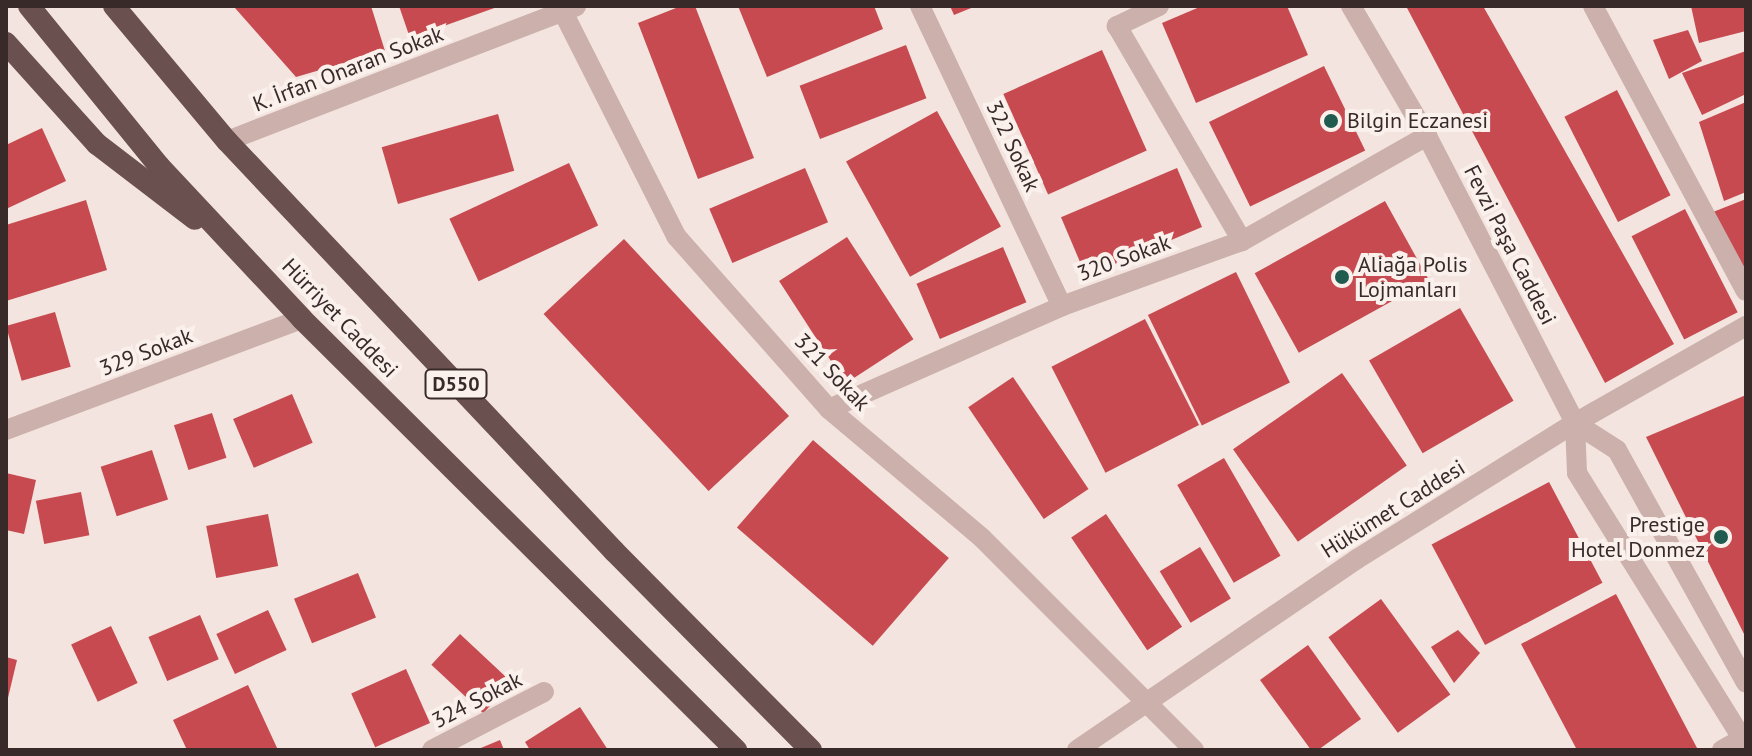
<!DOCTYPE html>
<meta charset="utf-8">
<style>
body{margin:0}
#map{position:relative;width:1752px;height:756px;overflow:hidden;background:#f3e4df;font-family:"PT Sans",sans-serif}
div>[style]{position:absolute}
.building>*{inset:0;background:#c64a4f;transform-origin:0 0}
.minor>*{height:20px;margin:-10px;padding:0 10px;transform-origin:10px;border-radius:10px;background:#cbb0ab}
.tertiary>*{height:20px;margin:-10px;padding:0 10px;transform-origin:10px;border-radius:10px;background:#cbb0ab}
.trunk>*{height:22px;margin:-11px;padding:0 11px;transform-origin:11px;border-radius:11px;background:#6a504e}
.dots>*{width:22px;height:22px;translate:-50% -50%;box-sizing:border-box;border:4px solid #faf0ec;border-radius:50%}
span{translate:-50% -50%;white-space:nowrap;text-align:center;line-height:1.15;-webkit-text-stroke:8px #faf0ec;paint-order:stroke}
.shield-label span{padding:2px 6px;background:#faf0ec;border:2px solid;border-radius:6px;-webkit-text-stroke-width:0}
.shield-label{font-size:20px;color:#392a2a;font-weight:700}
.street-label{font-size:22px;color:#392a2a}
.poi-label{font-size:22px;color:#392a2a}
.left{translate:0 -50%;text-align:left}
.right{translate:-100% -50%;text-align:right}
.frame{position:absolute;inset:0;border:8px solid #392a2a;pointer-events:none}
</style>
<div id="map">
<div class="building">
<div style="clip-path:polygon(242px 6px,371px 6px,385px 51px,296px 77px,235px 8px)"></div>
<div style="clip-path:polygon(399px 6px,500px 6px,410px 38px)"></div>
<div style="clip-path:polygon(681px 6px,695px 6px,754px 158px,698px 179px,638px 23px)"></div>
<div style="clip-path:polygon(738px 6px,874px 6px,883px 29px,767px 77px)"></div>
<div style="clip-path:polygon(950px 6px,976px 6px,954px 15px)"></div>
<div style="clip-path:polygon(1202px 6px,1287px 6px,1308px 55px,1196px 103px,1162px 23px)"></div>
<div style="clip-path:polygon(1406px 6px,1483px 6px,1674px 344px,1605px 383px)"></div>
<div style="clip-path:polygon(1691px 6px,1746px 6px,1746px 31px,1699px 43px)"></div>
<div style="clip-path:polygon(1688px 30px,1702px 61px,1669px 79px,1653px 40px)"></div>
<div style="left:906px;top:45px;width:57px;height:114px;rotate:69deg"></div>
<div style="left:1102px;top:50px;width:110px;height:108px;rotate:66deg"></div>
<div style="clip-path:polygon(1746px 51px,1746px 94px,1702px 115px,1682px 73px)"></div>
<div style="left:1324px;top:66px;width:94px;height:128px;rotate:64deg"></div>
<div style="left:1617px;top:90px;width:118px;height:59px;rotate:63deg"></div>
<div style="clip-path:polygon(1746px 102px,1746px 192px,1724px 201px,1699px 122px)"></div>
<div style="left:937px;top:111px;width:132px;height:104px;rotate:61deg"></div>
<div style="left:498px;top:114px;width:59px;height:121px;rotate:74deg"></div>
<div style="clip-path:polygon(42px 128px,66px 181px,6px 209px,6px 145px)"></div>
<div style="left:569px;top:163px;width:69px;height:132px;rotate:65deg"></div>
<div style="left:805px;top:168px;width:59px;height:104px;rotate:67deg"></div>
<div style="left:1177px;top:168px;width:64px;height:126px;rotate:67deg"></div>
<div style="clip-path:polygon(1746px 199px,1746px 273px,1713px 212px)"></div>
<div style="clip-path:polygon(86px 200px,107px 270px,6px 301px,6px 225px)"></div>
<div style="left:1385px;top:201px;width:91px;height:149px;rotate:61deg"></div>
<div style="left:1685px;top:209px;width:116px;height:60px;rotate:63deg"></div>
<div style="left:847px;top:237px;width:122px;height:81px;rotate:57deg"></div>
<div style="left:624px;top:239px;width:242px;height:110px;rotate:47deg"></div>
<div style="left:1003px;top:247px;width:60px;height:94px;rotate:67deg"></div>
<div style="left:1236px;top:272px;width:123px;height:98px;rotate:64deg"></div>
<div style="left:1460px;top:308px;width:107px;height:105px;rotate:60deg"></div>
<div style="left:55px;top:312px;width:57px;height:51px;rotate:74deg"></div>
<div style="left:1145px;top:319px;width:119px;height:105px;rotate:63deg"></div>
<div style="left:1342px;top:373px;width:113px;height:133px;rotate:55deg"></div>
<div style="left:1013px;top:377px;width:135px;height:54px;rotate:56deg"></div>
<div style="left:292px;top:394px;width:53px;height:64px;rotate:67deg"></div>
<div style="clip-path:polygon(1746px 395px,1746px 638px,1646px 437px)"></div>
<div style="left:212px;top:413px;width:47px;height:40px;rotate:72deg"></div>
<div style="left:813px;top:440px;width:180px;height:116px;rotate:41deg"></div>
<div style="left:152px;top:450px;width:52px;height:54px;rotate:72deg"></div>
<div style="left:1224px;top:458px;width:113px;height:54px;rotate:60deg"></div>
<div style="clip-path:polygon(6px 473px,36px 480px,24px 534px,6px 530px)"></div>
<div style="left:1549px;top:482px;width:114px;height:133px;rotate:62deg"></div>
<div style="left:81px;top:492px;width:44px;height:46px;rotate:79deg"></div>
<div style="left:268px;top:514px;width:53px;height:63px;rotate:79deg"></div>
<div style="left:1106px;top:514px;width:136px;height:42px;rotate:56deg"></div>
<div style="left:1200px;top:547px;width:60px;height:47px;rotate:59deg"></div>
<div style="left:358px;top:573px;width:48px;height:69px;rotate:68deg"></div>
<div style="clip-path:polygon(1616px 594px,1697px 748px,1694px 750px,1577px 750px,1521px 644px)"></div>
<div style="left:1381px;top:599px;width:118px;height:65px;rotate:54deg"></div>
<div style="left:268px;top:610px;width:44px;height:57px;rotate:65deg"></div>
<div style="left:200px;top:615px;width:48px;height:56px;rotate:67deg"></div>
<div style="left:111px;top:626px;width:63px;height:44px;rotate:65deg"></div>
<div style="clip-path:polygon(1458px 630px,1480px 653px,1454px 683px,1431px 647px)"></div>
<div style="left:460px;top:634px;width:71px;height:42px;rotate:43deg"></div>
<div style="clip-path:polygon(1308px 645px,1361px 719px,1318px 750px,1311px 750px,1260px 680px)"></div>
<div style="clip-path:polygon(6px 657px,17px 660px,7px 702px,6px 702px)"></div>
<div style="left:406px;top:669px;width:59px;height:60px;rotate:66deg"></div>
<div style="clip-path:polygon(248px 685px,278px 750px,187px 750px,173px 720px)"></div>
<div style="clip-path:polygon(580px 707px,608px 750px,530px 750px,525px 742px)"></div>
<div style="clip-path:polygon(500px 740px,504px 750px,476px 750px)"></div>
</div>
<div class="minor">
<div style="left:920px;top:6px;width:332px;rotate:64.7deg"></div>
<div style="left:1159px;top:6px;width:47px;rotate:154.5deg"></div>
<div style="left:1117px;top:26px;width:249px;rotate:59.8deg"></div>
<div style="left:1593px;top:6px;width:323px;rotate:61.8deg"></div>
<div style="left:563px;top:12px;width:251px;rotate:63.2deg"></div>
<div style="left:676px;top:236px;width:231px;rotate:48.5deg"></div>
<div style="left:829px;top:409px;width:200px;rotate:40.1deg"></div>
<div style="left:982px;top:538px;width:300px;rotate:45deg"></div>
<div style="left:227px;top:141px;width:374px;rotate:-21.1deg"></div>
<div style="left:829px;top:409px;width:255px;rotate:-23.8deg"></div>
<div style="left:1062px;top:306px;width:191px;rotate:-19.9deg"></div>
<div style="left:1242px;top:241px;width:213px;rotate:-29.6deg"></div>
<div style="left:6px;top:430px;width:316px;rotate:-20.6deg"></div>
<div style="left:432px;top:750px;width:126px;rotate:-27.4deg"></div>
<div style="left:1722px;top:750px;width:23px;rotate:-29deg"></div>
</div>
<div class="tertiary">
<div style="left:1351px;top:6px;width:151px;rotate:59.7deg"></div>
<div style="left:1427px;top:136px;width:323px;rotate:62.7deg"></div>
<div style="left:1575px;top:423px;width:50px;rotate:87.7deg"></div>
<div style="left:1577px;top:473px;width:320px;rotate:58.1deg"></div>
<div style="left:1575px;top:423px;width:50px;rotate:32.7deg"></div>
<div style="left:1617px;top:450px;width:266px;rotate:61deg"></div>
<div style="left:1077px;top:750px;width:339px;rotate:-34.3deg"></div>
<div style="left:1357px;top:559px;width:257px;rotate:-32deg"></div>
<div style="left:1575px;top:423px;width:197px;rotate:-29.6deg"></div>
</div>
<div class="trunk">
<div style="left:29px;top:6px;width:206px;rotate:50.9deg"></div>
<div style="left:159px;top:166px;width:209px;rotate:46.9deg"></div>
<div style="left:302px;top:319px;width:612px;rotate:44.8deg"></div>
<div style="left:114px;top:6px;width:176px;rotate:50.1deg"></div>
<div style="left:227px;top:141px;width:564px;rotate:46.65deg"></div>
<div style="left:614px;top:551px;width:280px;rotate:45.3deg"></div>
<div style="left:6px;top:43px;width:136px;rotate:48deg"></div>
<div style="left:97px;top:144px;width:123px;rotate:37.4deg"></div>
</div>
<div class="dots">
<div style="left:1331px;top:121px;background:#1f5b4e"></div>
<div style="left:1342px;top:277px;background:#1f5b4e"></div>
<div style="left:1721px;top:537px;background:#1f5b4e"></div>
</div>
<div class="shield-label">
<span style="left:456px;top:384px">D550</span>
</div>
<div class="street-label">
<span style="left:348px;top:69px;rotate:-21deg">K. İrfan Onaran Sokak</span>
<span style="left:1013px;top:146px;rotate:65deg">322 Sokak</span>
<span style="left:1510px;top:245px;rotate:63deg">Fevzi Paşa Caddesi</span>
<span style="left:1124px;top:258px;rotate:-20deg">320 Sokak</span>
<span style="left:340px;top:318px;rotate:46deg">Hürriyet Caddesi</span>
<span style="left:146px;top:352px;rotate:-21deg">329 Sokak</span>
<span style="left:832px;top:372px;rotate:46deg">321 Sokak</span>
<span style="left:1393px;top:509px;rotate:-32deg">Hükümet Caddesi</span>
<span style="left:477px;top:700px;rotate:-27deg">324 Sokak</span>
</div>
<div class="poi-label">
<span class="left" style="left:1347px;top:121px">Bilgin Eczanesi</span>
<span class="left" style="left:1358px;top:277px">Aliağa Polis<br>Lojmanları</span>
<span class="right" style="left:1705px;top:537px">Prestige<br>Hotel Donmez</span>
</div>
<div class="frame"></div>
</div>
